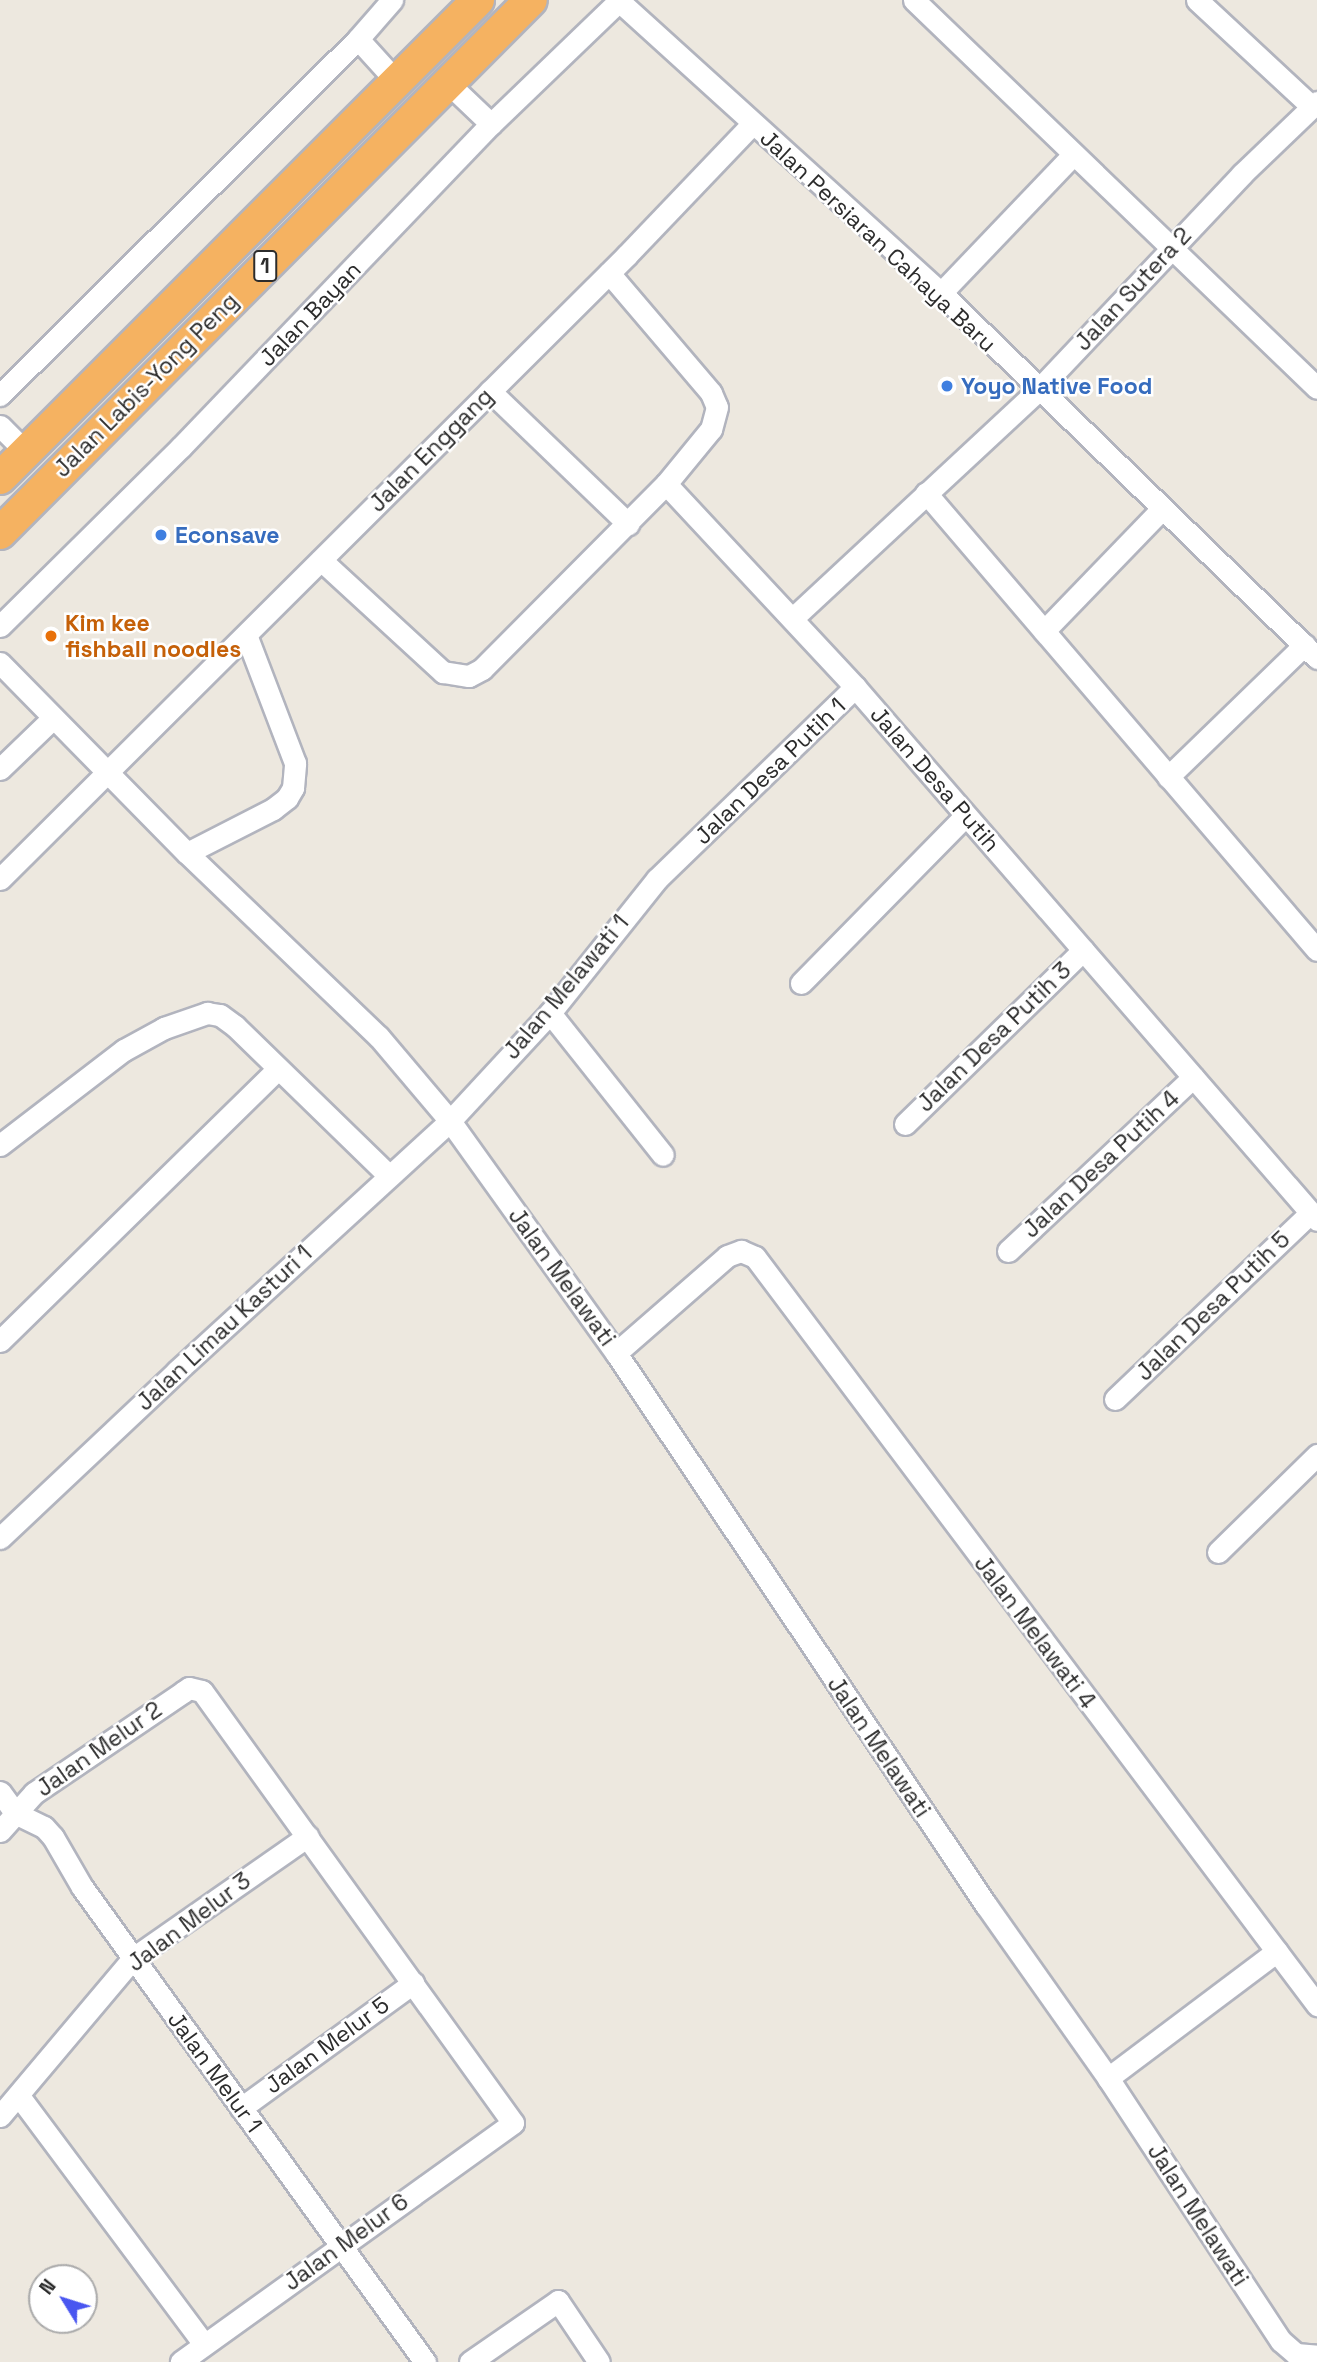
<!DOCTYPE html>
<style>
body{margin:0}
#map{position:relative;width:1317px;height:2362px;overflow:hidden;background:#ede8df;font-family:"Space Grotesk",sans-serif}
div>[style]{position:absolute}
.roads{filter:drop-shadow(2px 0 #b2b4be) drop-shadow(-2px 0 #b2b4be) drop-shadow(0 2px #b2b4be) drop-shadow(0 -2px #b2b4be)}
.minor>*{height:21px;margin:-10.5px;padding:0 10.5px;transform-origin:10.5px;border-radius:10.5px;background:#fff}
.highway>*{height:32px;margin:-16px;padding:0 16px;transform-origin:16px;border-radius:16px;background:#f5b261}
.dots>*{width:19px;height:19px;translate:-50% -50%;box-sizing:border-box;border:4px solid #fff;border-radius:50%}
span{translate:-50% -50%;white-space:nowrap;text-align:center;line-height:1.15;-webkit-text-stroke:5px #fff;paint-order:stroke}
.shield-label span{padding:2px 5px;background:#fff;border:2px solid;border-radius:5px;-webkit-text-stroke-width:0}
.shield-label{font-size:21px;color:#2c2c2c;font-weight:700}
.street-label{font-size:23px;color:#2c2c2c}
.shop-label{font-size:23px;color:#366cbe;font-weight:700}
.left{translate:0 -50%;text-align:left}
.food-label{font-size:23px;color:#c56008;font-weight:700}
.north{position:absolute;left:28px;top:2264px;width:70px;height:70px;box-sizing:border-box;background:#fff;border:2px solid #ababab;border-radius:50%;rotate:308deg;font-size:19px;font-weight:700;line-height:28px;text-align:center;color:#2c2c2c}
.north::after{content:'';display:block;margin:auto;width:24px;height:32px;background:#4956f0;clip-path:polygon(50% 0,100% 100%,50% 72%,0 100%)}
</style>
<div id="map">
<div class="roads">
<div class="minor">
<div style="left:914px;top:0;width:559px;rotate:43.91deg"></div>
<div style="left:1197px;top:0;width:157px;rotate:42.9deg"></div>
<div style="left:619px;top:1px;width:435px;rotate:42.2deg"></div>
<div style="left:941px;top:293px;width:524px;rotate:44.15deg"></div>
<div style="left:358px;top:39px;width:58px;rotate:47.8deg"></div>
<div style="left:449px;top:84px;width:58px;rotate:43.6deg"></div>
<div style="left:609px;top:273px;width:157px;rotate:49.6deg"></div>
<div style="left:711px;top:393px;width:15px;rotate:67deg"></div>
<div style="left:717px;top:407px;width:23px;rotate:105deg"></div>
<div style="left:711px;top:429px;width:71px;rotate:129.3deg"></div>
<div style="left:666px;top:484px;width:277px;rotate:47deg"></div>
<div style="left:855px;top:687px;width:705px;rotate:49.08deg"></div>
<div style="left:941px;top:293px;width:192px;rotate:-46.3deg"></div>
<div style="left:490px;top:391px;width:192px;rotate:43.9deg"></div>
<div style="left:0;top:395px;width:505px;rotate:-44.84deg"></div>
<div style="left:358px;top:39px;width:52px;rotate:-48.9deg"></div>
<div style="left:0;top:426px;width:37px;rotate:45deg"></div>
<div style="left:926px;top:493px;width:601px;rotate:49.45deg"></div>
<div style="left:321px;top:560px;width:166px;rotate:42.6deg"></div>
<div style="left:443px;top:672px;width:26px;rotate:9deg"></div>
<div style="left:469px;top:676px;width:15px;rotate:-28deg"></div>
<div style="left:482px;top:669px;width:261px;rotate:-45.2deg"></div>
<div style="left:793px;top:618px;width:335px;rotate:-42.9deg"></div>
<div style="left:1038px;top:390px;width:297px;rotate:-46.6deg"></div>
<div style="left:1242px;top:174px;width:104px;rotate:-43.8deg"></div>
<div style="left:0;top:626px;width:255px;rotate:-44.7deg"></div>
<div style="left:181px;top:447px;width:448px;rotate:-46.2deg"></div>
<div style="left:491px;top:124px;width:179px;rotate:-43.9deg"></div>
<div style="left:1044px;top:631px;width:170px;rotate:-46deg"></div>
<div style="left:0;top:663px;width:267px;rotate:45.5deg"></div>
<div style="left:187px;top:853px;width:266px;rotate:43.8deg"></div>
<div style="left:379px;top:1037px;width:110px;rotate:49.8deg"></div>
<div style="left:450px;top:1121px;width:285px;rotate:54.4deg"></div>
<div style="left:616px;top:1353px;width:665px;rotate:56.17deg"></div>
<div style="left:986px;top:1905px;width:212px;rotate:54.8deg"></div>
<div style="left:1108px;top:2078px;width:315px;rotate:56.7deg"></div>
<div style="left:1281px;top:2341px;width:20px;rotate:41deg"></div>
<div style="left:1296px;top:2354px;width:21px;rotate:5deg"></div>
<div style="left:0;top:769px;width:74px;rotate:-43.9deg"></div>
<div style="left:1168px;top:777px;width:190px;rotate:-44.1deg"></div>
<div style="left:187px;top:853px;width:97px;rotate:-27.1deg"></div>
<div style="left:273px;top:809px;width:18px;rotate:-38deg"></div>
<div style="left:287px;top:798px;width:12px;rotate:-59deg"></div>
<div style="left:293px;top:788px;width:25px;rotate:-85deg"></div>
<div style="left:295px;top:763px;width:137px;rotate:-110.9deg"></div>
<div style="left:0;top:879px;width:885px;rotate:-44.86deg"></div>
<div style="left:627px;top:255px;width:181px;rotate:-46.3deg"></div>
<div style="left:801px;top:983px;width:235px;rotate:-45.5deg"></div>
<div style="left:550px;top:1013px;width:181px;rotate:51.5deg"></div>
<div style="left:905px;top:1124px;width:249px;rotate:-44.3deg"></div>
<div style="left:0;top:1145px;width:156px;rotate:-37.5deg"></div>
<div style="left:124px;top:1050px;width:46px;rotate:-28.8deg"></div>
<div style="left:164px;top:1028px;width:46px;rotate:-19.2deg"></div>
<div style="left:207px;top:1013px;width:13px;rotate:9deg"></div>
<div style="left:220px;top:1015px;width:19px;rotate:36deg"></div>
<div style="left:235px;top:1026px;width:215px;rotate:44.2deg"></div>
<div style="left:1008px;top:1251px;width:254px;rotate:-43.2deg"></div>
<div style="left:0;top:1341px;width:389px;rotate:-44.4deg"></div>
<div style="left:616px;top:1353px;width:147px;rotate:-41.1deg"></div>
<div style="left:727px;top:1256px;width:15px;rotate:-20deg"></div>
<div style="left:741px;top:1251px;width:15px;rotate:23deg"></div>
<div style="left:755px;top:1257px;width:936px;rotate:53.08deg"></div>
<div style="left:1115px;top:1399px;width:269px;rotate:-43.6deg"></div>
<div style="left:0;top:1538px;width:243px;rotate:-43.3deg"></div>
<div style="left:177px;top:1371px;width:370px;rotate:-42.5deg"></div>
<div style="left:450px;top:1121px;width:147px;rotate:-47.2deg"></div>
<div style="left:550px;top:1013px;width:171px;rotate:-51.4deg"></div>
<div style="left:657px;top:879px;width:276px;rotate:-44.1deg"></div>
<div style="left:1218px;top:1552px;width:139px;rotate:-44.4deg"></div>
<div style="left:0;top:1792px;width:26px;rotate:54deg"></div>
<div style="left:15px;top:1813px;width:32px;rotate:26deg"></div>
<div style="left:44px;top:1827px;width:13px;rotate:48deg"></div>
<div style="left:53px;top:1837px;width:58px;rotate:59.9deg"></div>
<div style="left:82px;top:1887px;width:586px;rotate:54.17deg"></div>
<div style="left:0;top:1831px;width:51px;rotate:-48.2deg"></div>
<div style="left:34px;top:1793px;width:180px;rotate:-34.1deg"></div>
<div style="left:183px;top:1692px;width:7px;rotate:-34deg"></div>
<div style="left:189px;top:1688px;width:13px;rotate:13deg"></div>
<div style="left:202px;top:1691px;width:532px;rotate:54.25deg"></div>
<div style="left:513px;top:2123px;width:409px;rotate:144.3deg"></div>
<div style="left:1108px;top:2078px;width:211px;rotate:-36.9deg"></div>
<div style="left:19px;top:2096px;width:309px;rotate:53.3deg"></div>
<div style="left:241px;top:2108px;width:213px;rotate:-36deg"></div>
<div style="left:0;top:2116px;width:207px;rotate:-49.9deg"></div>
<div style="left:133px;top:1958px;width:213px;rotate:-34.9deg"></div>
<div style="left:470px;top:2362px;width:107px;rotate:-34.7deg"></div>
<div style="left:558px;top:2301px;width:73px;rotate:56.1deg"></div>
</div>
<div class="highway">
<div style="left:0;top:478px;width:676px;rotate:-45deg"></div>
<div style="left:0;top:533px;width:752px;rotate:-45.11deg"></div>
</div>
</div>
<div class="dots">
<div style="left:947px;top:386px;background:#3f7fe0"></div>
<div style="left:161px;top:535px;background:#3f7fe0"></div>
<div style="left:51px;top:636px;background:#e8710a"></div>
</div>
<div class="shield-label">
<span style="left:265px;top:266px">1</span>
</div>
<div class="street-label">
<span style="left:878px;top:241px;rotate:43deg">Jalan Persiaran Cahaya Baru</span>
<span style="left:1133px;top:289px;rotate:-47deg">Jalan Sutera 2</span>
<span style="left:310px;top:314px;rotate:-46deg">Jalan Bayan</span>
<span style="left:146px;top:385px;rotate:-45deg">Jalan Labis-Yong Peng</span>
<span style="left:431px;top:450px;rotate:-45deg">Jalan Enggang</span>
<span style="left:770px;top:771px;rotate:-44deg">Jalan Desa Putih 1</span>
<span style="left:935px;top:779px;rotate:49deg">Jalan Desa Putih</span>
<span style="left:566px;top:987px;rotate:-50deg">Jalan Melawati 1</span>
<span style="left:994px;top:1037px;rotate:-44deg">Jalan Desa Putih 3</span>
<span style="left:1101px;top:1164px;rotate:-43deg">Jalan Desa Putih 4</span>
<span style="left:562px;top:1277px;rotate:54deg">Jalan Melawati</span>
<span style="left:1213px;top:1306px;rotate:-44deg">Jalan Desa Putih 5</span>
<span style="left:224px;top:1328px;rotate:-43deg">Jalan Limau Kasturi 1</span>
<span style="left:1035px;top:1632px;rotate:53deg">Jalan Melawati 4</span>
<span style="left:879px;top:1747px;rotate:56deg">Jalan Melawati</span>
<span style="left:99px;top:1749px;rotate:-35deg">Jalan Melur 2</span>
<span style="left:189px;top:1922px;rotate:-37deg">Jalan Melur 3</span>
<span style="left:327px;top:2045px;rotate:-36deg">Jalan Melur 5</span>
<span style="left:215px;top:2072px;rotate:54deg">Jalan Melur 1</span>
<span style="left:1198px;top:2215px;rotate:57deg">Jalan Melawati</span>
<span style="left:346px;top:2242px;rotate:-36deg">Jalan Melur 6</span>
</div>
<div class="shop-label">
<span class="left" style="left:961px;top:386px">Yoyo Native Food</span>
<span class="left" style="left:175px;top:535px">Econsave</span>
</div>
<div class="food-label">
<span class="left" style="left:65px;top:636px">Kim kee<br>fishball noodles</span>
</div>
<div class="north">N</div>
</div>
